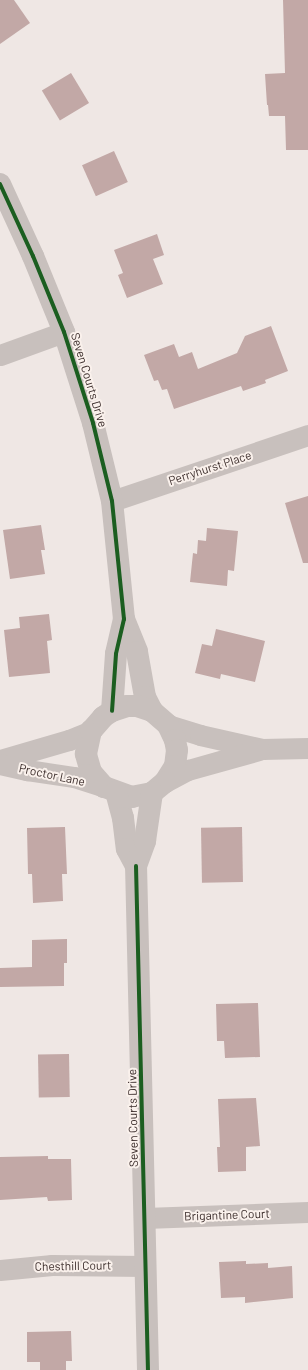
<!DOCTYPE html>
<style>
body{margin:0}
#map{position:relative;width:308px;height:1370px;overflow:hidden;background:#efe7e4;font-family:Barlow,sans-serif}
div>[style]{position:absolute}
.building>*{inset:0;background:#c2a8a6;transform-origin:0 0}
.minor>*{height:21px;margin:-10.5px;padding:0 10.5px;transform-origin:10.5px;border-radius:10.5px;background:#c8c0bd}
.tertiary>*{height:22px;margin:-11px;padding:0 11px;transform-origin:11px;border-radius:11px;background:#c8c0bd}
.cycleway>*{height:4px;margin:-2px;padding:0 2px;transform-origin:2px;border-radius:2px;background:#1b5e20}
span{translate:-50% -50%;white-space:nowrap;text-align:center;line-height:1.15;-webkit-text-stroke:4px #faf1ec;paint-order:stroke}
.street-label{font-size:12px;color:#3a2c2a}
</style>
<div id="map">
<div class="building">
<div style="clip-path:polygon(0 0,14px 0,30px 23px,0 44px)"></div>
<div style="clip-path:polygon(283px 0,308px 0,308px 150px,286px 150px,285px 116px,269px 116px,268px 105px,267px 105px,265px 74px,285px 73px)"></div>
<div style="left:71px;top:73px;width:35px;height:34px;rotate:59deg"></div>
<div style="left:114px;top:151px;width:34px;height:35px;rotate:66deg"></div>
<div style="clip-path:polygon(157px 234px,164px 255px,153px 259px,163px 284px,127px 298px,118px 275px,123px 273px,114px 250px)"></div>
<div style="clip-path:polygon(271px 326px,288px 371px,265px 380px,266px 383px,243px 391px,241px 386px,174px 409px,167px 389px,162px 390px,158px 380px,154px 381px,144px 355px,174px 344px,179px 357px,192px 352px,198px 369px,237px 353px,245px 336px)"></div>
<div style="clip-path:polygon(308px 496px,308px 563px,303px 563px,285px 503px)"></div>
<div style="clip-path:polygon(41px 525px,45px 550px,41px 550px,45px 574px,10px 579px,3px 530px)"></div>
<div style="clip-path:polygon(207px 528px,238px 531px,234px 571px,228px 570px,227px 586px,190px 582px,193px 553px,197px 554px,198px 540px,206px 541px)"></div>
<div style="clip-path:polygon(49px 614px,52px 640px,47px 641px,50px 673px,9px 677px,4px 630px,20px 628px,19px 617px)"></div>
<div style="clip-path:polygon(216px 629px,265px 641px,255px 682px,221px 674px,220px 679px,195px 673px,202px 644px,212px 646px)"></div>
<div style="clip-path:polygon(65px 827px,67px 874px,62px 874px,63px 901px,33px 903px,32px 874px,28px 874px,27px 828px)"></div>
<div style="left:242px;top:827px;width:55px;height:41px;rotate:89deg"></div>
<div style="clip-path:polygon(67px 939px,67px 963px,64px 963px,64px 986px,0 987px,0 968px,32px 967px,32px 940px)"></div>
<div style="clip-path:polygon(258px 1003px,260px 1057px,225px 1058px,224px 1041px,217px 1041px,216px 1004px)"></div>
<div style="left:69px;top:1054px;width:43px;height:31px;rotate:89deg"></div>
<div style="clip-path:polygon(256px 1098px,260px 1146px,246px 1147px,246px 1171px,218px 1172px,217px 1147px,220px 1147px,218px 1099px)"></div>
<div style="clip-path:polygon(48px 1156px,48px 1159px,71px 1159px,72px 1200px,48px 1201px,47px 1197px,0 1200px,0 1157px)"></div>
<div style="clip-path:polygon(246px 1261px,246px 1264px,268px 1263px,268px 1268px,292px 1266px,293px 1298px,245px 1303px,245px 1297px,221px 1298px,219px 1262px)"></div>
<div style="clip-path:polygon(71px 1331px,72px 1361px,66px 1361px,66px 1370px,40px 1370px,40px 1362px,27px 1362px,27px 1332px)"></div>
</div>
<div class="minor">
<div style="left:0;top:355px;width:68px;rotate:-19.8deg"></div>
<div style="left:112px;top:501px;width:207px;rotate:-18.6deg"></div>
<div style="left:168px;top:725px;width:34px;rotate:17deg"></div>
<div style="left:200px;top:735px;width:64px;rotate:12.7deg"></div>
<div style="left:262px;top:749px;width:46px;rotate:-1.2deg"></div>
<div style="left:0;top:760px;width:72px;rotate:-16.2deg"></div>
<div style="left:69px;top:740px;width:24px;rotate:-22deg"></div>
<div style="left:0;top:764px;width:28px;rotate:13deg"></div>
<div style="left:27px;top:770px;width:48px;rotate:8.5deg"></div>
<div style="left:74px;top:777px;width:32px;rotate:18deg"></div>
<div style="left:165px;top:782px;width:26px;rotate:-28deg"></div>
<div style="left:188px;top:770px;width:74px;rotate:-15.7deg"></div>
<div style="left:145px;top:1218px;width:163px;rotate:-2.1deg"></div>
<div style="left:0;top:1270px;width:52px;rotate:-5.5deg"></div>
<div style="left:52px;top:1265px;width:93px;rotate:0.6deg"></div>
</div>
<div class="tertiary">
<div style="left:0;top:184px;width:79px;rotate:65.4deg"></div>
<div style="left:33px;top:256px;width:82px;rotate:67.8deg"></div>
<div style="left:64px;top:332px;width:96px;rotate:72.3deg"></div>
<div style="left:93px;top:423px;width:80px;rotate:76.3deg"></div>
<div style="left:112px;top:501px;width:119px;rotate:84.2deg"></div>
<div style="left:124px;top:619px;width:36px;rotate:103deg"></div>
<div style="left:116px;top:654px;width:57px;rotate:94deg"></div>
<div style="left:124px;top:619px;width:35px;rotate:68deg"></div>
<div style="left:137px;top:652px;width:46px;rotate:79.9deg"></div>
<div style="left:145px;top:697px;width:16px;rotate:63deg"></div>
<div style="left:152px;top:711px;width:21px;rotate:41deg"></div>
<div style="left:168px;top:725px;width:17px;rotate:65deg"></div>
<div style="left:175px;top:740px;width:10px;rotate:79deg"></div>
<div style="left:177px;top:750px;width:16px;rotate:97deg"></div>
<div style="left:175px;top:766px;width:19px;rotate:122deg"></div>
<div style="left:165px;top:782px;width:17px;rotate:140deg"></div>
<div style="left:152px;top:793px;width:20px;rotate:169deg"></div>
<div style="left:132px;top:797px;width:30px;rotate:-160deg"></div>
<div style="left:104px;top:787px;width:20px;rotate:-131deg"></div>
<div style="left:91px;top:772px;width:19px;rotate:-106deg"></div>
<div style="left:86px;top:754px;width:24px;rotate:-78deg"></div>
<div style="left:91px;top:731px;width:18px;rotate:-49deg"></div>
<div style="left:103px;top:717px;width:11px;rotate:-34deg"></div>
<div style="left:112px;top:711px;width:16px;rotate:-18deg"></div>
<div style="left:127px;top:706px;width:10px"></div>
<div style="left:137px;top:706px;width:16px;rotate:18deg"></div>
<div style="left:116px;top:792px;width:27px;rotate:75deg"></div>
<div style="left:123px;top:818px;width:31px;rotate:83deg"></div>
<div style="left:127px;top:849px;width:19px;rotate:62deg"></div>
<div style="left:148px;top:1370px;width:504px;rotate:-91.36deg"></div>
<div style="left:136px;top:866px;width:27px;rotate:-70deg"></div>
<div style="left:145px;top:841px;width:49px;rotate:-81.7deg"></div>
</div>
<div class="cycleway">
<div style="left:0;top:184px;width:79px;rotate:65.4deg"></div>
<div style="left:33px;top:256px;width:82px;rotate:67.8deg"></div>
<div style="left:64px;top:332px;width:96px;rotate:72.3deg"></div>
<div style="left:93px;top:423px;width:80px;rotate:76.3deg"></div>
<div style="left:112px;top:501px;width:119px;rotate:84.2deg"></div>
<div style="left:124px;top:619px;width:36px;rotate:103deg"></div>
<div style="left:116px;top:654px;width:57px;rotate:94deg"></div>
<div style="left:136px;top:866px;width:504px;rotate:88.64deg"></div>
</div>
<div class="street-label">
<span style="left:89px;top:380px;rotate:73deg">Seven Courts Drive</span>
<span style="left:210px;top:468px;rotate:-18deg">Perryhurst Place</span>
<span style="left:52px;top:775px;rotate:12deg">Proctor Lane</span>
<span style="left:133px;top:1118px;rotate:-91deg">Seven Courts Drive</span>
<span style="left:227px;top:1215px;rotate:-2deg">Brigantine Court</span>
<span style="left:73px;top:1266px;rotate:-1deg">Chesthill Court</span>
</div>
</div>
